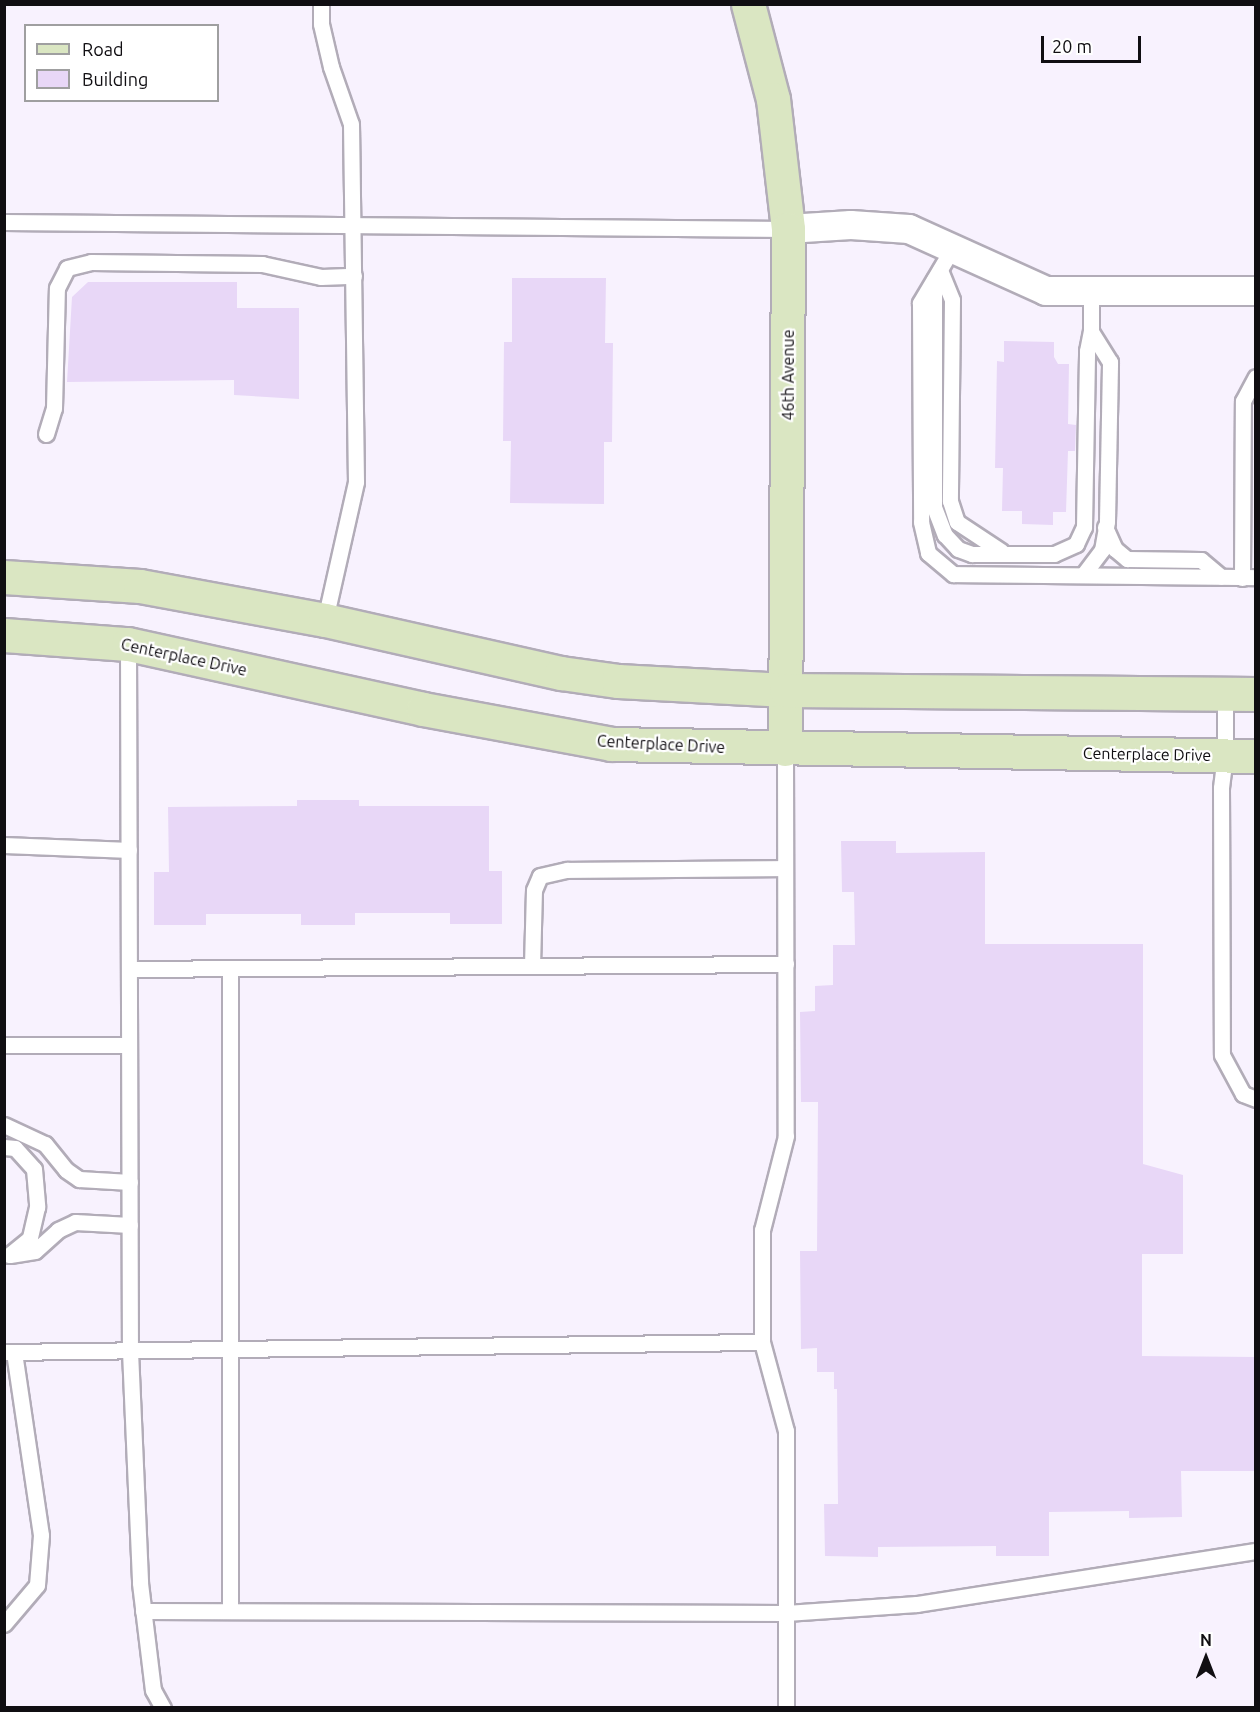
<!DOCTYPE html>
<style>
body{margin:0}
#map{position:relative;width:1260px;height:1712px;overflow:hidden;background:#f8f2fe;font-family:Ubuntu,sans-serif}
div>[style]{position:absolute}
.building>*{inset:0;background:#e8d7f7}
.roads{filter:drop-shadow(2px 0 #b2acb8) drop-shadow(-2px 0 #b2acb8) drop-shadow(0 2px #b2acb8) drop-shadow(0 -2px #b2acb8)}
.lane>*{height:15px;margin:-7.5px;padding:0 7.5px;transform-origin:7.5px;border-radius:7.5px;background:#fff}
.street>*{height:28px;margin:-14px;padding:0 14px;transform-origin:14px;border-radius:14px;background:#fff}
.secondary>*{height:33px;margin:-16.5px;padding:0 16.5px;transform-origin:16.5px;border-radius:16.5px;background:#dae6c2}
span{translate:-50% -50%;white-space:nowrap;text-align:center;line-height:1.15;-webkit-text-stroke:4.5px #fff;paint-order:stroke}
.street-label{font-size:16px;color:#100e12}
.frame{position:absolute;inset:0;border:6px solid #100e12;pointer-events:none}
.legend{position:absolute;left:24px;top:24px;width:195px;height:78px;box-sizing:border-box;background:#fff;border:2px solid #9f9fa0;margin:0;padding:8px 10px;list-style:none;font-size:18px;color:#100e12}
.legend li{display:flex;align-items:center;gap:12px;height:30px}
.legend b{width:30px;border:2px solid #9f9fa0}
.north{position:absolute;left:1176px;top:1628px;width:60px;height:60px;-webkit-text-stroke:4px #fff;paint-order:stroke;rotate:0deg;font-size:16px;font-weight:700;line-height:24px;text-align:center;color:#100e12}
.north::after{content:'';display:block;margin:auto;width:21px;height:27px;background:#100e12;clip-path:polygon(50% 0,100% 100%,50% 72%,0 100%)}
.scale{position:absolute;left:1041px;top:36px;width:100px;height:27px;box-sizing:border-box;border:3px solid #100e12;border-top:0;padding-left:8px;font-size:18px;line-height:21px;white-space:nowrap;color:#100e12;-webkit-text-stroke:4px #fff;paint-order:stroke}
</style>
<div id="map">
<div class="building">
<div style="clip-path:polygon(512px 278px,606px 278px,605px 343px,613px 343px,612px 442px,604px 442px,604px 504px,510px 503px,511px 441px,503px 441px,504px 342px,512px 342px)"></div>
<div style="clip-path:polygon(88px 282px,237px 282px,237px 308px,299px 308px,299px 399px,234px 395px,234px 380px,67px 382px,72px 297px)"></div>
<div style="clip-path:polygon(1004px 341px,1054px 342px,1054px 357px,1058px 364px,1069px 364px,1068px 424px,1076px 425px,1075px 451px,1068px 451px,1066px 512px,1053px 512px,1053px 525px,1022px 524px,1022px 511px,1002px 511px,1003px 468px,995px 468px,997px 361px,1004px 362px)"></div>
<div style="clip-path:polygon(297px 800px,359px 800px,359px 806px,489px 806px,489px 871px,502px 871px,502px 924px,450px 924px,450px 913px,355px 913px,355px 925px,301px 925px,301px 914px,206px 914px,206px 925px,154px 925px,154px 872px,169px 872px,168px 807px,297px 806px)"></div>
<div style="clip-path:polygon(841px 841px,896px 841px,896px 853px,985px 852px,985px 944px,1143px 944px,1143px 1164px,1183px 1175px,1183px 1254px,1142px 1254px,1142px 1356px,1256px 1357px,1256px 1471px,1181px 1471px,1182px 1517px,1129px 1518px,1129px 1511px,1049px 1512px,1049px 1556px,996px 1556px,996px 1546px,878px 1547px,878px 1557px,825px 1556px,824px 1504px,838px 1504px,837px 1389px,834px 1389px,834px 1372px,817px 1372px,817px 1348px,801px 1349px,800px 1251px,817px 1251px,818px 1102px,801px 1102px,800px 1012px,815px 1011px,815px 986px,833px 985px,833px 945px,855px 945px,854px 892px,842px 892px)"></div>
</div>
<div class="roads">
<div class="lane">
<div style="left:321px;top:4px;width:20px;rotate:90deg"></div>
<div style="left:321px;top:24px;width:44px;rotate:76.9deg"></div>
<div style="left:331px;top:67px;width:60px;rotate:70.7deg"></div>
<div style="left:351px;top:124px;width:358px;rotate:89.2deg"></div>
<div style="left:356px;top:482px;width:141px;rotate:102.7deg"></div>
<div style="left:4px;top:222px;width:784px;rotate:0.51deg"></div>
<div style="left:952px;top:249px;width:63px;rotate:120.7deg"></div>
<div style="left:920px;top:303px;width:219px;rotate:89.7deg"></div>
<div style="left:921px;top:522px;width:32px;rotate:77deg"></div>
<div style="left:928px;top:553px;width:33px;rotate:40deg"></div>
<div style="left:953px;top:574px;width:303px;rotate:0.6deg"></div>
<div style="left:940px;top:270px;width:32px;rotate:68deg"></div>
<div style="left:952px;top:300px;width:201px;rotate:90.6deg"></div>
<div style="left:950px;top:501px;width:22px;rotate:72deg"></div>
<div style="left:957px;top:522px;width:53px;rotate:33.4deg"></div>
<div style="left:934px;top:280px;width:227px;rotate:90deg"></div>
<div style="left:934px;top:507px;width:30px;rotate:69deg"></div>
<div style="left:945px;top:535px;width:19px;rotate:47deg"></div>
<div style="left:958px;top:549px;width:15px;rotate:20deg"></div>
<div style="left:972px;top:554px;width:82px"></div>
<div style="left:1054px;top:554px;width:24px;rotate:-24deg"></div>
<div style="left:1076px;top:544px;width:19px;rotate:-65deg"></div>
<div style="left:1084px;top:527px;width:176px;rotate:-89deg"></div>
<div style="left:1087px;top:351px;width:20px;rotate:-79deg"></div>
<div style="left:46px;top:434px;width:27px;rotate:-73deg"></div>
<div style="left:54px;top:408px;width:120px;rotate:-88.6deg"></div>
<div style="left:57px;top:288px;width:22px;rotate:-63deg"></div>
<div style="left:67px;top:268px;width:25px;rotate:-14deg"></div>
<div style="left:91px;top:262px;width:171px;rotate:0.7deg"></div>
<div style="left:262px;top:264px;width:60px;rotate:12.4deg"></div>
<div style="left:321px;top:277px;width:33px;rotate:-2deg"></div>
<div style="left:1105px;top:527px;width:24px;rotate:66deg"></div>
<div style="left:1115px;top:549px;width:16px;rotate:40deg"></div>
<div style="left:1127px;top:559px;width:74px;rotate:0.8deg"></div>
<div style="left:1201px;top:560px;width:26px;rotate:40deg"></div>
<div style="left:1083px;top:575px;width:31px;rotate:-53deg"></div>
<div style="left:1102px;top:550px;width:29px;rotate:-80deg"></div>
<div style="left:1107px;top:521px;width:159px;rotate:-88.9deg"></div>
<div style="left:1110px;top:362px;width:36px;rotate:-122deg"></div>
<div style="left:1091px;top:331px;width:40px;rotate:-90deg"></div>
<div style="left:1242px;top:578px;width:177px;rotate:-89.7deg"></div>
<div style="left:1243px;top:401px;width:27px;rotate:-62deg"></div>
<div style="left:128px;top:644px;width:707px;rotate:89.84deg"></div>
<div style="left:130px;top:1351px;width:232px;rotate:87.5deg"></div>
<div style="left:140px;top:1583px;width:108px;rotate:83.1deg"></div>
<div style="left:153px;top:1690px;width:21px;rotate:61deg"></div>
<div style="left:1225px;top:693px;width:62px;rotate:90deg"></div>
<div style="left:1225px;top:755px;width:33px;rotate:97deg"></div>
<div style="left:1221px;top:788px;width:267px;rotate:89.8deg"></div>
<div style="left:1222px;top:1055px;width:44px;rotate:61.7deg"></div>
<div style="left:1243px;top:1094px;width:14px;rotate:21deg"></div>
<div style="left:785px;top:749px;width:387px;rotate:89.9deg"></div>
<div style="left:786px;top:1136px;width:97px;rotate:104.3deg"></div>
<div style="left:762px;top:1230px;width:112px;rotate:90deg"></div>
<div style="left:762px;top:1342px;width:92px;rotate:74.9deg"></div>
<div style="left:786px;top:1431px;width:277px;rotate:90deg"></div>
<div style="left:4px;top:845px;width:125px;rotate:2.3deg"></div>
<div style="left:532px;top:966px;width:76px;rotate:-88.5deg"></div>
<div style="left:534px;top:890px;width:15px;rotate:-67deg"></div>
<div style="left:540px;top:876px;width:28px;rotate:-13deg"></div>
<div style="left:567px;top:870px;width:218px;rotate:-0.5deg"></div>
<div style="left:230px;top:968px;width:643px;rotate:90deg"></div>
<div style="left:129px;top:969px;width:657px;rotate:-0.44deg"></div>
<div style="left:4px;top:1045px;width:125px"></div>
<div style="left:4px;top:1125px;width:45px;rotate:24.9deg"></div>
<div style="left:45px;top:1144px;width:33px;rotate:51deg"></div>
<div style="left:66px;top:1170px;width:16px;rotate:35deg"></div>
<div style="left:79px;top:1179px;width:51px;rotate:3.4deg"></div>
<div style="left:4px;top:1147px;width:11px;rotate:5deg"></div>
<div style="left:15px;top:1148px;width:28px;rotate:48deg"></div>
<div style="left:34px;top:1169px;width:38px;rotate:85deg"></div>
<div style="left:37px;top:1207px;width:32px;rotate:103deg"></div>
<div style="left:30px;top:1238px;width:27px;rotate:141deg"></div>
<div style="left:10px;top:1255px;width:25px;rotate:-9deg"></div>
<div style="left:35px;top:1251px;width:31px;rotate:-42deg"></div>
<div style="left:58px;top:1230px;width:19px;rotate:-25deg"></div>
<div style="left:75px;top:1222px;width:55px;rotate:3.1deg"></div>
<div style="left:4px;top:1352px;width:758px;rotate:-0.76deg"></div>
<div style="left:143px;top:1611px;width:643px;rotate:0.18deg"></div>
<div style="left:786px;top:1613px;width:131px;rotate:-3.9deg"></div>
<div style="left:917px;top:1604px;width:343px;rotate:-8.9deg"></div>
<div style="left:4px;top:1624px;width:51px;rotate:-49.8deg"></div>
<div style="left:37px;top:1585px;width:50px;rotate:-85.4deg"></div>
<div style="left:41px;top:1535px;width:185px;rotate:-98.4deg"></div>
</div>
<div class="street">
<div style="left:788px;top:229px;width:63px;rotate:-3.6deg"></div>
<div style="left:851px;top:225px;width:58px;rotate:3.9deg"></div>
<div style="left:909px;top:229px;width:150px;rotate:24.3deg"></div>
<div style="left:1046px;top:291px;width:210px"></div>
</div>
<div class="secondary">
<div style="left:748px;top:4px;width:98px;rotate:75.3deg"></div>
<div style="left:773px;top:99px;width:131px;rotate:83.4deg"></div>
<div style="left:788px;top:229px;width:520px;rotate:90.33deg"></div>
<div style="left:4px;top:577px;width:136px;rotate:3.8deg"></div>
<div style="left:140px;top:586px;width:188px;rotate:10.4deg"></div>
<div style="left:325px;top:620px;width:242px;rotate:12.7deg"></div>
<div style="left:561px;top:673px;width:58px;rotate:8deg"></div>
<div style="left:618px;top:681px;width:168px;rotate:3.1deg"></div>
<div style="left:786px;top:690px;width:470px;rotate:0.5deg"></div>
<div style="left:4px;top:635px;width:124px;rotate:4.2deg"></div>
<div style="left:128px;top:644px;width:302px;rotate:12.4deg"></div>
<div style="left:423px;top:709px;width:191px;rotate:10.5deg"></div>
<div style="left:611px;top:744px;width:645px;rotate:1.07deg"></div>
</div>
</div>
<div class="street-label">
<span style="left:788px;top:375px;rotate:-90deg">46th Avenue</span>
<span style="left:184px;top:657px;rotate:12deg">Centerplace Drive</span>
<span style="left:661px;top:744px;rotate:3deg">Centerplace Drive</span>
<span style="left:1147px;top:754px;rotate:1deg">Centerplace Drive</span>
</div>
<div class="frame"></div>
<ul class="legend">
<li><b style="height:8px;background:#dae6c2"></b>Road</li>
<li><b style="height:16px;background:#e8d7f7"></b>Building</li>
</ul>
<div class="north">N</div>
<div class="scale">20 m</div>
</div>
